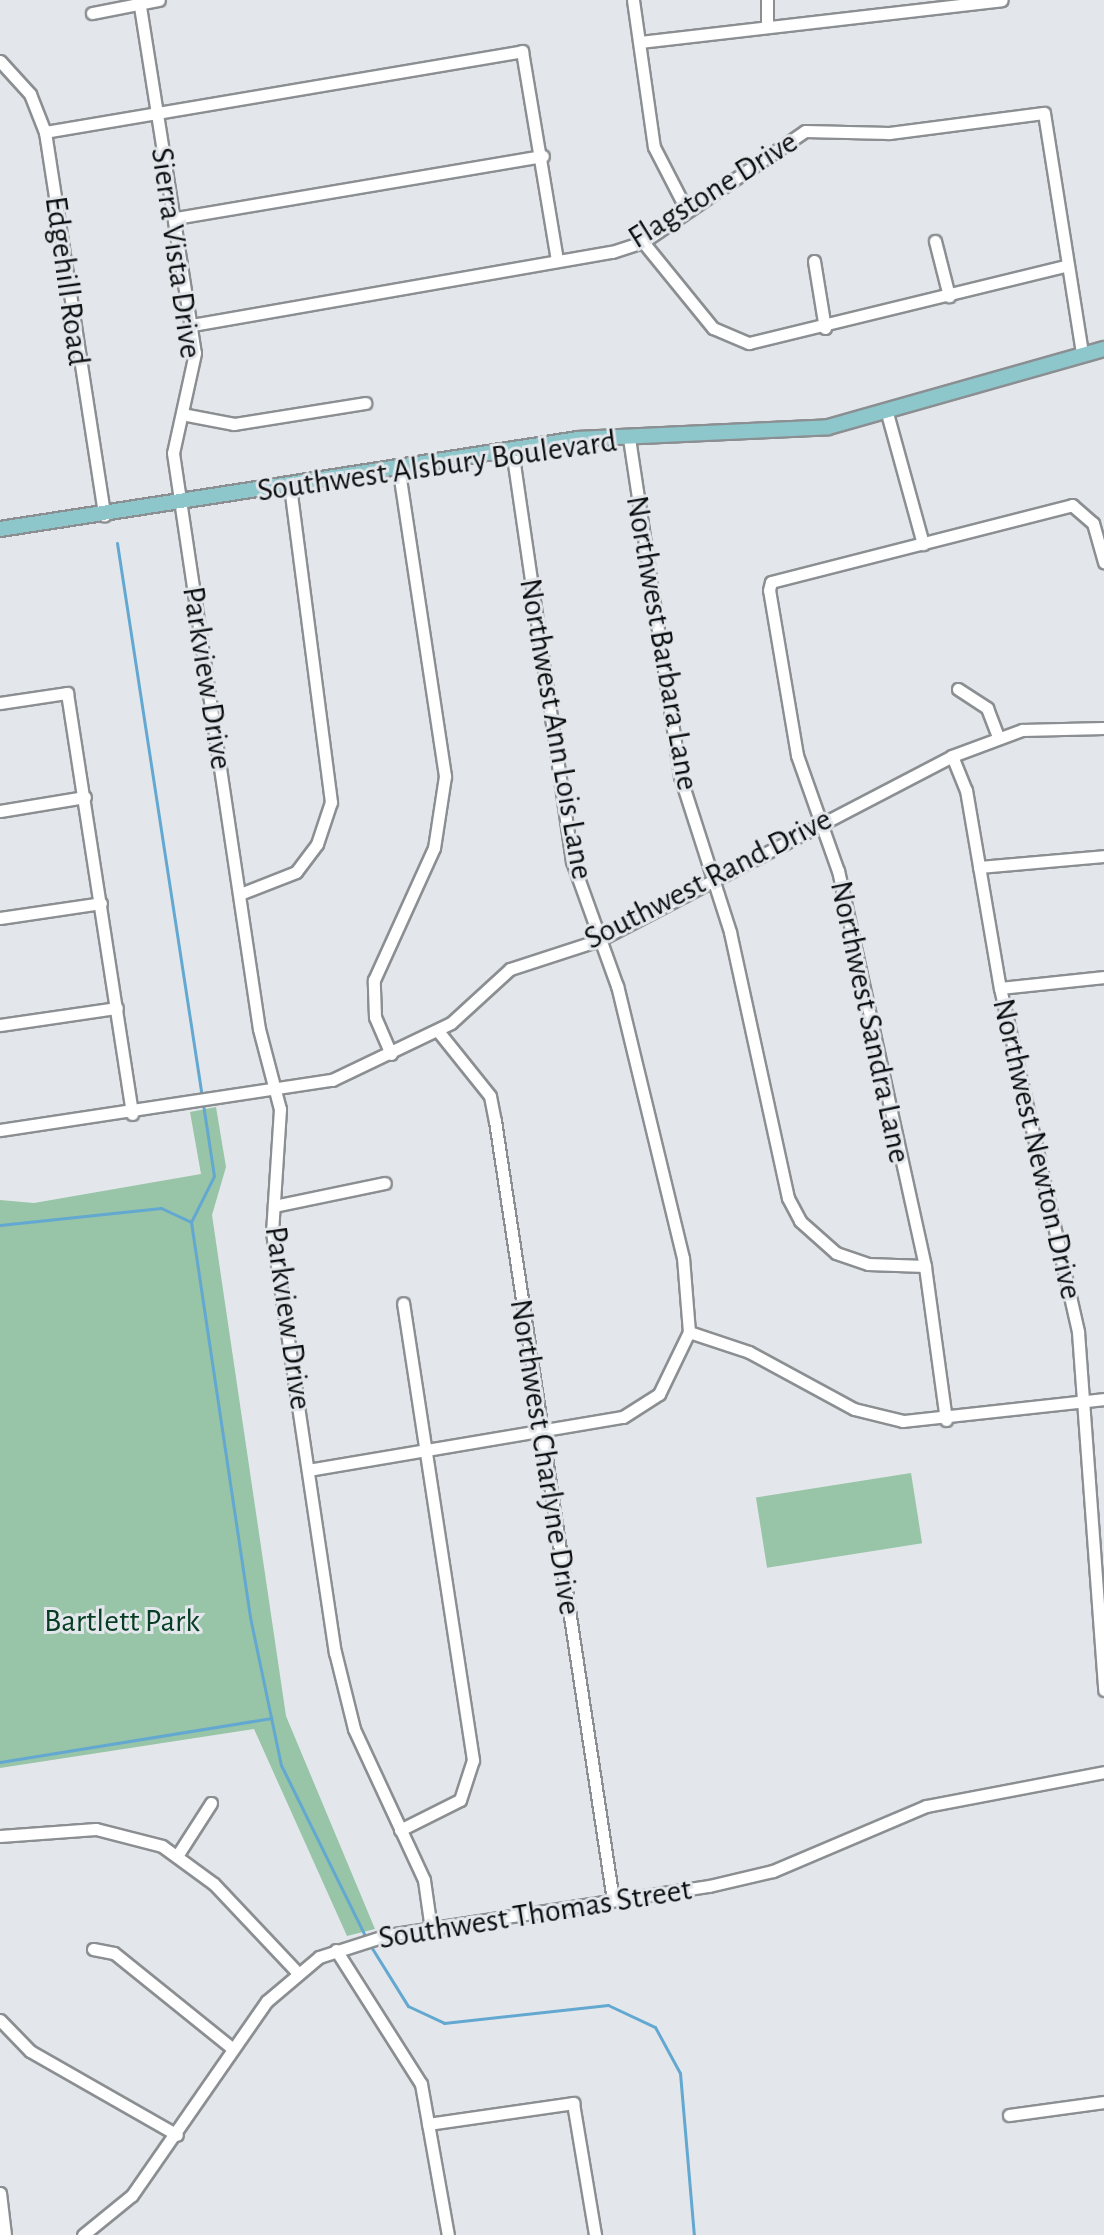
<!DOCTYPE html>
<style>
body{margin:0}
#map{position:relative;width:1104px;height:2235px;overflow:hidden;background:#e3e7eb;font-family:"Alegreya Sans",sans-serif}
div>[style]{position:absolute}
.green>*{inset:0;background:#98c4a7;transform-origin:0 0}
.stream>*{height:3px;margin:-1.5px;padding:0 1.5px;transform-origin:1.5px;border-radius:1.5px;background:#63a8d1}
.roads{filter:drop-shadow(2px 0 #8b8f92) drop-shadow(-2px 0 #8b8f92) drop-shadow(0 2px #8b8f92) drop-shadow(0 -2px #8b8f92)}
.minor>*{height:11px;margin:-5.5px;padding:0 5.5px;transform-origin:5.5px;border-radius:5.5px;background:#fff}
.major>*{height:14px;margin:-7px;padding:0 7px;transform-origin:7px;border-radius:7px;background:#8dc7cc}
span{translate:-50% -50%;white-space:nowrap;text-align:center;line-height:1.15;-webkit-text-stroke:6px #e3e7eb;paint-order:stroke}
.street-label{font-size:32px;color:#0b0d0e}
.park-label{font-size:32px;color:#063d22}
</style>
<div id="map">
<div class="green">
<div style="clip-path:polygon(216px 1107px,226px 1167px,212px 1215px,286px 1716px,375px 1929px,347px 1936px,254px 1729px,0 1768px,0 1200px,34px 1203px,201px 1174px,190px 1112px)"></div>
<div style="left:911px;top:1473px;width:71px;height:157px;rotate:81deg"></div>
</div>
<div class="stream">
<div style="left:117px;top:543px;width:560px;rotate:81.28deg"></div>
<div style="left:191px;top:1222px;width:51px;rotate:-63.4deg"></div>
<div style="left:214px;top:1176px;width:73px;rotate:-98.7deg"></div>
<div style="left:0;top:1225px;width:162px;rotate:-6deg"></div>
<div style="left:161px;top:1208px;width:33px;rotate:25deg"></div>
<div style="left:191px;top:1222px;width:399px;rotate:81.5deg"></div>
<div style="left:250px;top:1617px;width:151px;rotate:78.2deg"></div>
<div style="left:281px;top:1765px;width:193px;rotate:63.8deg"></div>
<div style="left:0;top:1762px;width:275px;rotate:-9.2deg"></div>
<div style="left:370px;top:1945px;width:72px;rotate:58.1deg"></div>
<div style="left:408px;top:2006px;width:40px;rotate:25deg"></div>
<div style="left:444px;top:2023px;width:165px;rotate:-6.3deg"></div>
<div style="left:608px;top:2005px;width:52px;rotate:25.1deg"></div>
<div style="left:655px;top:2027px;width:52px;rotate:61.5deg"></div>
<div style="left:680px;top:2073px;width:163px;rotate:85.1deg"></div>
</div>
<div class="roads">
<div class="minor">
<div style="left:139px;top:0;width:357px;rotate:81deg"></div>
<div style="left:195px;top:353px;width:102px;rotate:102.4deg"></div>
<div style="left:173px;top:453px;width:582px;rotate:81.51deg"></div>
<div style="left:259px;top:1029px;width:83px;rotate:75.3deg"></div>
<div style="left:280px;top:1109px;width:123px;rotate:93.7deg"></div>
<div style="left:272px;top:1232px;width:425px;rotate:81.5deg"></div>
<div style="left:335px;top:1652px;width:79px;rotate:76.1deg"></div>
<div style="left:354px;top:1729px;width:166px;rotate:65.1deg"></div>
<div style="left:424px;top:1880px;width:49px;rotate:81.9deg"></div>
<div style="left:633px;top:0;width:148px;rotate:81.9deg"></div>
<div style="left:654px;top:147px;width:72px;rotate:62.7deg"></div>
<div style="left:767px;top:0;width:24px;rotate:90deg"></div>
<div style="left:92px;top:13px;width:68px;rotate:-11deg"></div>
<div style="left:640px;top:42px;width:364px;rotate:-6.6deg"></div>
<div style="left:0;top:61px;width:45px;rotate:47.7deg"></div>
<div style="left:30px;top:94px;width:41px;rotate:68.5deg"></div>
<div style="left:45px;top:132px;width:388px;rotate:81.2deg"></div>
<div style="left:45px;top:132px;width:484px;rotate:-9.6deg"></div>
<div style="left:522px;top:51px;width:212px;rotate:80.5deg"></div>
<div style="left:176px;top:218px;width:372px;rotate:-9.6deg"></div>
<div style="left:935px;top:241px;width:57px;rotate:75.7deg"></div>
<div style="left:643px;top:242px;width:111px;rotate:50.9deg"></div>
<div style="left:713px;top:328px;width:39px;rotate:23deg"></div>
<div style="left:749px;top:343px;width:324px;rotate:-13.7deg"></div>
<div style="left:814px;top:261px;width:68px;rotate:80.7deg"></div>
<div style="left:192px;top:325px;width:426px;rotate:-9.9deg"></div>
<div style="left:612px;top:252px;width:33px;rotate:-18deg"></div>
<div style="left:643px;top:242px;width:196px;rotate:-34.4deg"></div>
<div style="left:805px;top:131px;width:84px;rotate:1.4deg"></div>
<div style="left:889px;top:133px;width:156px;rotate:-7.4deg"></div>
<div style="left:1044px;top:113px;width:244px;rotate:81deg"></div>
<div style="left:887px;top:413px;width:136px;rotate:74.6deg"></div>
<div style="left:187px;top:415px;width:48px;rotate:10.8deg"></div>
<div style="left:234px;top:424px;width:133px;rotate:-9.1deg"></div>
<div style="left:629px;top:438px;width:342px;rotate:81.4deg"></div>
<div style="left:680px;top:776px;width:164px;rotate:72.2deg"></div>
<div style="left:730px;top:932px;width:272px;rotate:77.7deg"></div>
<div style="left:788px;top:1198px;width:26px;rotate:62deg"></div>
<div style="left:800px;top:1221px;width:48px;rotate:41.6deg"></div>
<div style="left:836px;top:1253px;width:34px;rotate:19deg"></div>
<div style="left:868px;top:1264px;width:57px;rotate:2deg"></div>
<div style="left:958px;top:689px;width:35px;rotate:33deg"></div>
<div style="left:987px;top:708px;width:30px;rotate:69deg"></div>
<div style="left:0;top:703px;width:68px;rotate:-8.5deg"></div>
<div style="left:67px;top:693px;width:426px;rotate:81.2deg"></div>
<div style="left:952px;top:756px;width:37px;rotate:68deg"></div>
<div style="left:966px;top:790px;width:201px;rotate:80.3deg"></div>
<div style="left:1000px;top:988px;width:353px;rotate:77.2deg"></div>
<div style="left:1078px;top:1332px;width:359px;rotate:85.8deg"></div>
<div style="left:0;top:811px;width:86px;rotate:-9.4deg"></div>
<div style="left:979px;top:867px;width:125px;rotate:-5deg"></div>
<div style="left:240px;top:894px;width:60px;rotate:-21.4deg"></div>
<div style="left:296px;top:872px;width:35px;rotate:-53deg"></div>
<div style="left:317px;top:844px;width:44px;rotate:-71.6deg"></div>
<div style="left:331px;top:802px;width:319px;rotate:-97.4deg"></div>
<div style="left:0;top:918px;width:102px;rotate:-8.4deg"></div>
<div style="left:1000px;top:988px;width:105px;rotate:-6deg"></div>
<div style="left:0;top:1025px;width:118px;rotate:-8.3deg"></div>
<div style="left:438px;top:1031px;width:83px;rotate:51.3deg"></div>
<div style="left:490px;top:1096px;width:25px;rotate:79deg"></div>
<div style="left:495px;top:1121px;width:788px;rotate:81.39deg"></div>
<div style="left:391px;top:1054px;width:40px;rotate:-113.4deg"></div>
<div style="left:375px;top:1017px;width:37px;rotate:-92deg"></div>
<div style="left:374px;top:980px;width:145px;rotate:-65.6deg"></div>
<div style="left:434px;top:848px;width:73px;rotate:-81.3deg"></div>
<div style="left:445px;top:776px;width:313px;rotate:-98.6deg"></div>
<div style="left:0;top:1130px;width:336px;rotate:-8.6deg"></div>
<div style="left:332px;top:1080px;width:132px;rotate:-25.6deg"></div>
<div style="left:451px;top:1023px;width:80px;rotate:-42.5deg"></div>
<div style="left:510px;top:969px;width:94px;rotate:-18deg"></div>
<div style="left:599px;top:940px;width:398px;rotate:-27.5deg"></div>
<div style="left:952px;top:756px;width:75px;rotate:-20.4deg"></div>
<div style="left:1022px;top:730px;width:82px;rotate:-1.4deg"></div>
<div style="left:274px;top:1206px;width:113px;rotate:-11.7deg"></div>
<div style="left:689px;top:1332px;width:63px;rotate:18.4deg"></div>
<div style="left:749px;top:1352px;width:119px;rotate:28.5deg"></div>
<div style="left:854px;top:1409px;width:50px;rotate:13.8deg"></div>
<div style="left:903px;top:1421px;width:202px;rotate:-6.2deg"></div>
<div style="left:946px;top:1420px;width:155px;rotate:-97.8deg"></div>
<div style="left:925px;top:1266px;width:404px;rotate:-102.4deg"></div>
<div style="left:838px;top:871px;width:123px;rotate:-109.5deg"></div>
<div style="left:797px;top:755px;width:167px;rotate:-99.6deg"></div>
<div style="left:769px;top:590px;width:8px;rotate:-76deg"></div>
<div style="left:771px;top:582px;width:311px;rotate:-14.3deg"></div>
<div style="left:1072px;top:505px;width:28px;rotate:41deg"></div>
<div style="left:1093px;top:523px;width:41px;rotate:74.2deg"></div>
<div style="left:308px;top:1470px;width:319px;rotate:-9.6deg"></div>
<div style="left:623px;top:1417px;width:43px;rotate:-32.6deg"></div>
<div style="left:659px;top:1394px;width:69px;rotate:-64.2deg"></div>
<div style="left:689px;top:1332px;width:74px;rotate:-94.6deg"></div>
<div style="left:683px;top:1258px;width:280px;rotate:-103.6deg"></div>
<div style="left:617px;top:986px;width:133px;rotate:-109.8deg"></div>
<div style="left:572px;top:861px;width:417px;rotate:-98.3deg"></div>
<div style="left:400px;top:1830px;width:67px;rotate:-26.6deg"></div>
<div style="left:460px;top:1800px;width:42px;rotate:-72deg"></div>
<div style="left:473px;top:1760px;width:462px;rotate:-98.7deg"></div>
<div style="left:0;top:1836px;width:96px;rotate:-4.2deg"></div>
<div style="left:96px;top:1829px;width:68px;rotate:14.4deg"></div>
<div style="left:162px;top:1846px;width:64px;rotate:36.2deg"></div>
<div style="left:214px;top:1884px;width:120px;rotate:46.7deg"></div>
<div style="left:177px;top:1856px;width:63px;rotate:-57.3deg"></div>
<div style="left:93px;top:1949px;width:21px;rotate:11deg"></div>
<div style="left:114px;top:1953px;width:153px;rotate:38.9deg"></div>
<div style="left:336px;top:1950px;width:159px;rotate:57.6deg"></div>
<div style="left:421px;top:2084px;width:153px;rotate:79.9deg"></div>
<div style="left:0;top:2020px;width:43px;rotate:45.9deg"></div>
<div style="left:30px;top:2051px;width:169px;rotate:29.7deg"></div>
<div style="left:1009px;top:2115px;width:96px;rotate:-7.8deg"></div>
<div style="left:428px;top:2124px;width:147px;rotate:-8.2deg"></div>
<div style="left:573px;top:2103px;width:134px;rotate:80.5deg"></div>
<div style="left:0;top:2193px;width:42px;rotate:83.2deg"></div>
<div style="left:83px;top:2235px;width:63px;rotate:-39.2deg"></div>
<div style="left:132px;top:2195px;width:236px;rotate:-55.2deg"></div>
<div style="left:267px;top:2001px;width:68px;rotate:-40.2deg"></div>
<div style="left:319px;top:1957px;width:72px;rotate:-17.7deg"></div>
<div style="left:388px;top:1935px;width:325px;rotate:-8.7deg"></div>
<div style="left:709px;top:1886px;width:66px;rotate:-13.2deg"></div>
<div style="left:773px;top:1871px;width:166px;rotate:-23deg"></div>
<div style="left:926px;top:1806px;width:181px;rotate:-10.8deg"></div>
</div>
<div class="major">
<div style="left:0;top:529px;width:585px;rotate:-8.85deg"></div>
<div style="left:578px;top:439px;width:250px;rotate:-2.7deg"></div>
<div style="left:828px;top:427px;width:287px;rotate:-15.8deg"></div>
</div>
</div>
<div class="street-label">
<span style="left:713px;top:190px;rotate:-32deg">Flagstone Drive</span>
<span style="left:176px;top:253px;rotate:82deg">Sierra Vista Drive</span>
<span style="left:67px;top:281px;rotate:82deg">Edgehill Road</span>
<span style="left:437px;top:466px;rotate:-8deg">Southwest Alsbury Boulevard</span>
<span style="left:662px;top:643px;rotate:80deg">Northwest Barbara Lane</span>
<span style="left:207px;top:678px;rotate:81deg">Parkview Drive</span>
<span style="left:556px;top:729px;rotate:80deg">Northwest Ann Lois Lane</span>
<span style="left:708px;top:879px;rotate:-27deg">Southwest Rand Drive</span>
<span style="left:870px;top:1022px;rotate:78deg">Northwest Sandra Lane</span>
<span style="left:1037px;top:1149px;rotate:77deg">Northwest Newton Drive</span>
<span style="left:288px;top:1318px;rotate:82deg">Parkview Drive</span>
<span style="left:545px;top:1457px;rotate:81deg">Northwest Charlyne Drive</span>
<span style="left:535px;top:1914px;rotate:-9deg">Southwest Thomas Street</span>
</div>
<div class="park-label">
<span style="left:122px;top:1621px">Bartlett Park</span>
</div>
</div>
